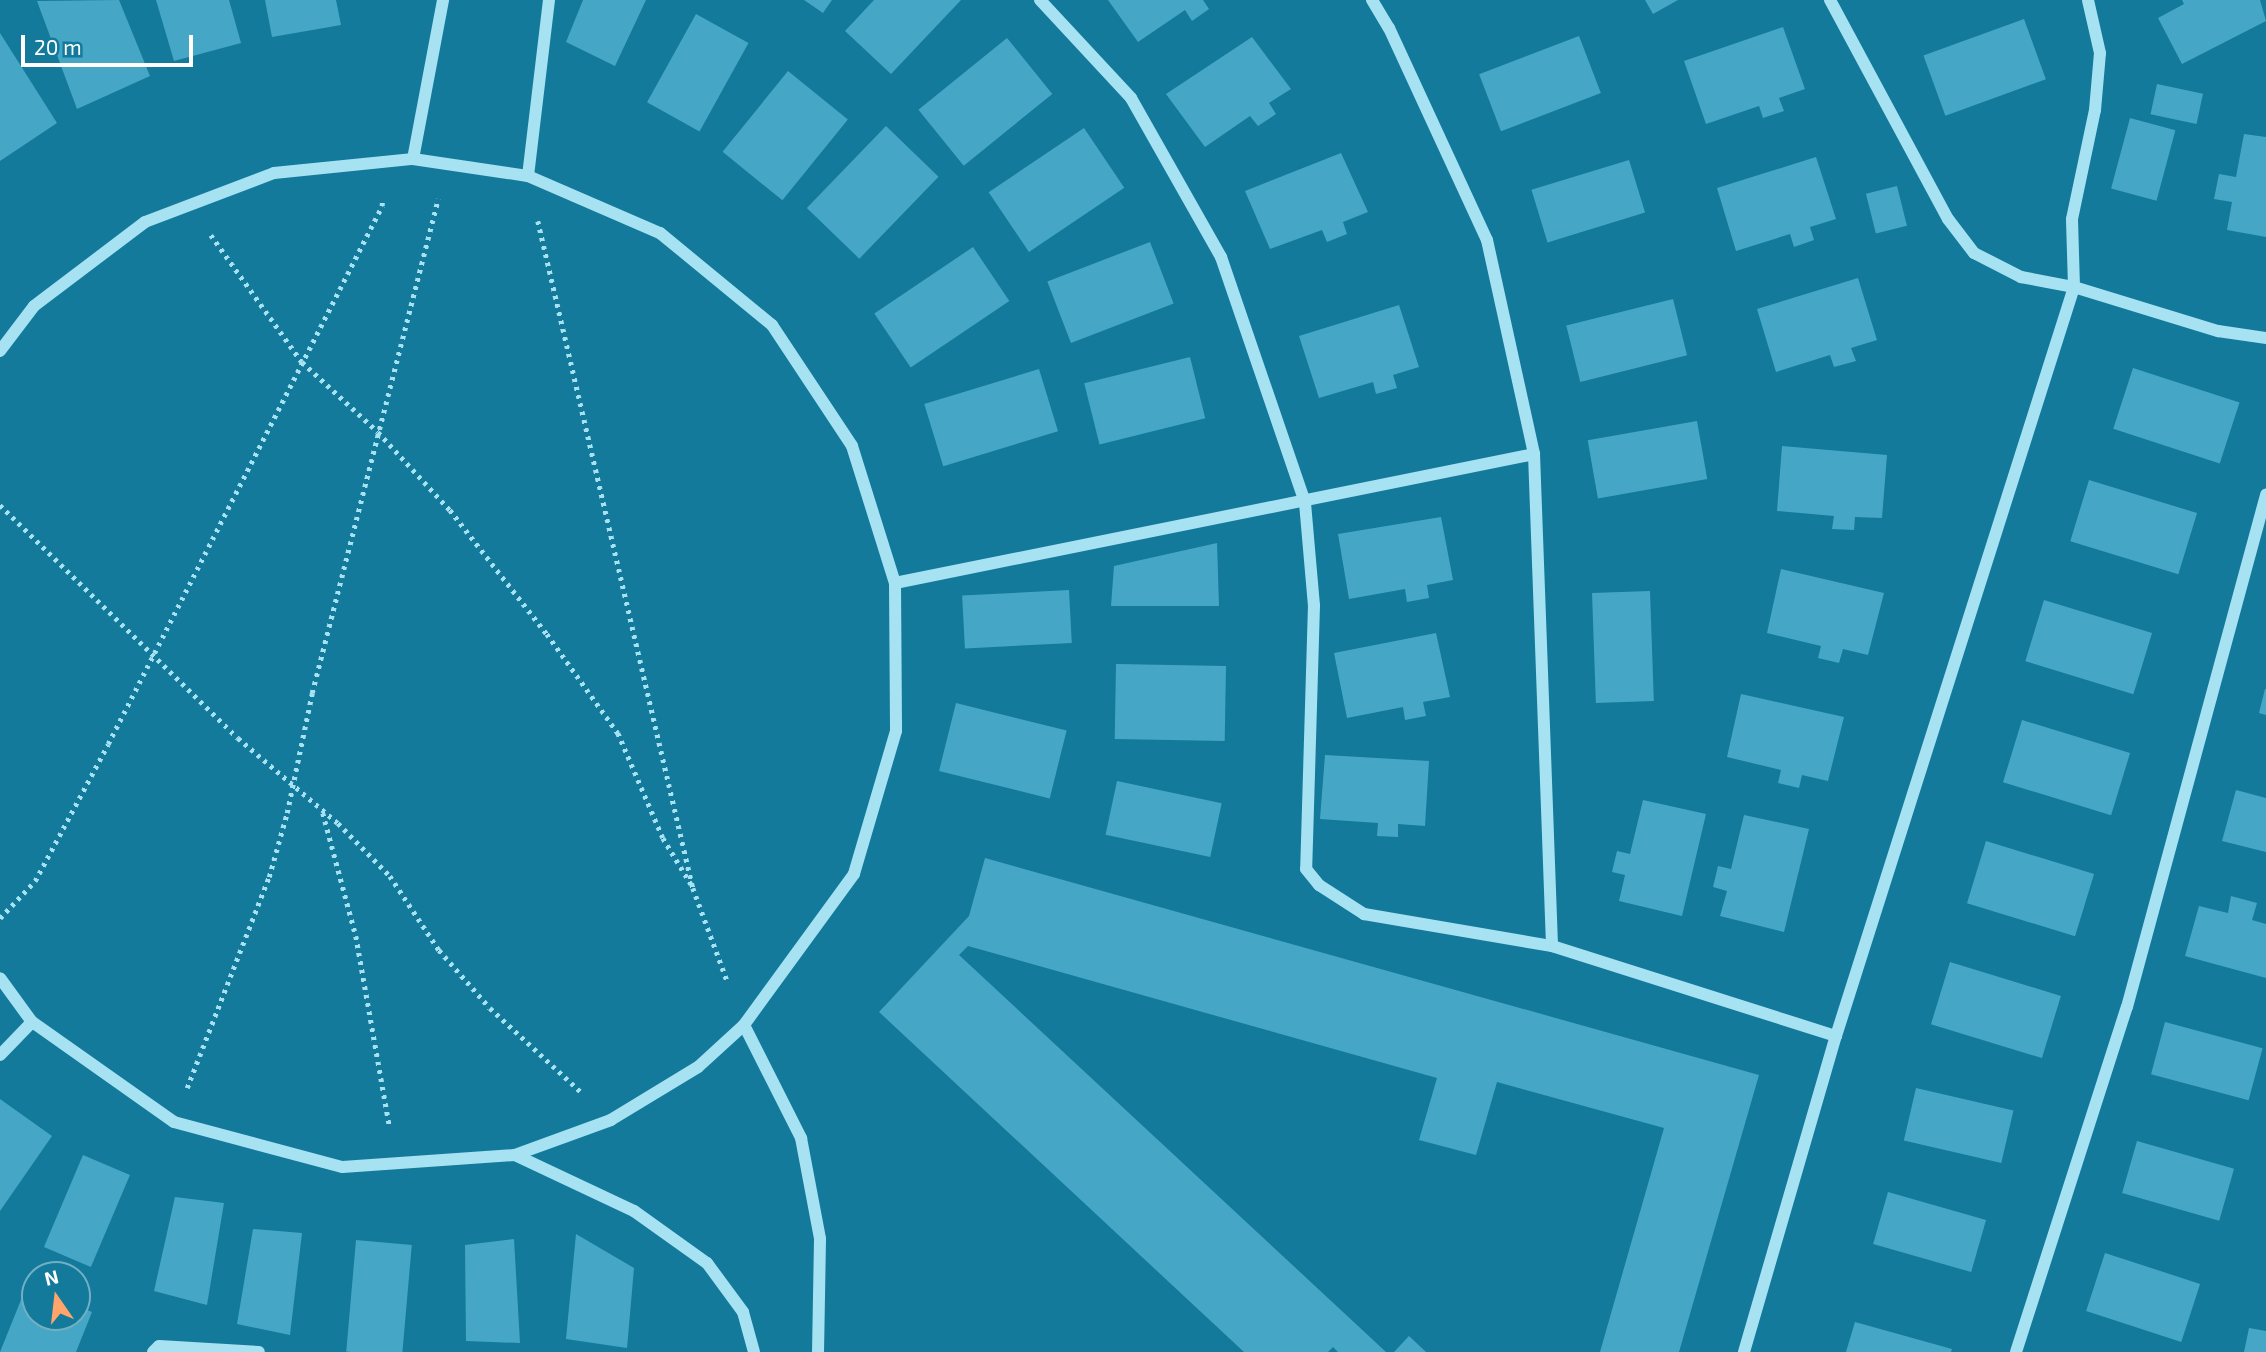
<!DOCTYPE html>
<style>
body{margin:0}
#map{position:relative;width:2266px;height:1352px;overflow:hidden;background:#137a9b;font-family:"Exo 2",sans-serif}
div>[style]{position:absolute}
.building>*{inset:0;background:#45a7c5;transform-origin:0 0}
.path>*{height:4.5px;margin-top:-2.25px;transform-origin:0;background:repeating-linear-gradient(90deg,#a7e2f3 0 3.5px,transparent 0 8.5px)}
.minor>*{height:12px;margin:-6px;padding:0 6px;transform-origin:6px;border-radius:6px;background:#a7e2f3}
span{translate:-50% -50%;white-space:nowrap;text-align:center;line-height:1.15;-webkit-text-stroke:7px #137a9b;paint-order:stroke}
.north{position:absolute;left:21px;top:1261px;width:70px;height:70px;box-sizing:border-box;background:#137a9b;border:2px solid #71afc3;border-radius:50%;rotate:346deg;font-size:19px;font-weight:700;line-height:28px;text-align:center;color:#fff}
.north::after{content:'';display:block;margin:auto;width:24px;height:32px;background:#ffa46a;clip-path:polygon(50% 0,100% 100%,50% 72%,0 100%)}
.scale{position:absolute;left:21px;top:35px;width:172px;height:32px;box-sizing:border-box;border:4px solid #fff;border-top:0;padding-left:9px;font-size:21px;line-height:24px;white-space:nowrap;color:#fff;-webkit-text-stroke:5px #137a9b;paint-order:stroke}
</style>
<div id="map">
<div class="building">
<div style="clip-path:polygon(119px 0,150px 76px,77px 109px,37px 1px)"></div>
<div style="clip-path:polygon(156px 0,229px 0,241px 43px,174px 61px)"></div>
<div style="clip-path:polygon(265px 0,336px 0,341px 25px,272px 37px)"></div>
<div style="clip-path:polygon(583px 0,646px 0,615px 66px,566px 42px)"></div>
<div style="clip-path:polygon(804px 0,832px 0,823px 13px)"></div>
<div style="clip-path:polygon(874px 0,961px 0,891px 74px,845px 31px)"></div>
<div style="clip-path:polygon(1108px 0,1203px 0,1209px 9px,1192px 21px,1185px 10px,1138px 42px)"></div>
<div style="clip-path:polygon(1645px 0,1678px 0,1653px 14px)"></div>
<div style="clip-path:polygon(2182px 0,2260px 0,2266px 21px,2182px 64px,2158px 18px,2184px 4px)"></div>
<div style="left:696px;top:14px;width:60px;height:101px;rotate:29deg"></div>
<div style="left:2024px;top:19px;width:64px;height:107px;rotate:70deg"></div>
<div style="clip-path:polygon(1783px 27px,1805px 89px,1779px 98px,1784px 111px,1763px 118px,1759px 106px,1706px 124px,1684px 61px)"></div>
<div style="clip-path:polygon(0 33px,57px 123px,0 161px)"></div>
<div style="left:1579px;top:36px;width:61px;height:107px;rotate:69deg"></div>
<div style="clip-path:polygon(1252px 37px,1291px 89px,1269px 103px,1276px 114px,1258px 126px,1250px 116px,1205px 147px,1166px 94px)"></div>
<div style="left:1007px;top:38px;width:72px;height:114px;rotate:51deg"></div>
<div style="left:788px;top:71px;width:77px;height:104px;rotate:39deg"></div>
<div style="left:2157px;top:84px;width:47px;height:31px;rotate:12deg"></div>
<div style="left:2130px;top:118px;width:47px;height:73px;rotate:15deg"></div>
<div style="left:886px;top:126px;width:73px;height:114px;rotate:44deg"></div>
<div style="left:1084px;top:128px;width:72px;height:115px;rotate:56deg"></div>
<div style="clip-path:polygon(2244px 134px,2266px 137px,2266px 237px,2227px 230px,2232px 202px,2214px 199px,2219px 174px,2236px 177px)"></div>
<div style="clip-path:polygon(1341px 153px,1368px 212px,1343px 222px,1347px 234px,1327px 242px,1322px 230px,1270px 249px,1245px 191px)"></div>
<div style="clip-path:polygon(1816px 157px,1836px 219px,1810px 227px,1814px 240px,1794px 247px,1790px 234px,1736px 251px,1717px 188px)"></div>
<div style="left:1629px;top:160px;width:55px;height:102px;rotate:73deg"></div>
<div style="left:1897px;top:186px;width:41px;height:32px;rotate:76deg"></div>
<div style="left:1150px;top:242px;width:66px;height:110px;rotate:69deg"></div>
<div style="left:973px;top:247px;width:65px;height:119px;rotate:56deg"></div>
<div style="clip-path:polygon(1858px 278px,1877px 340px,1851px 348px,1856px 361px,1834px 367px,1830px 355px,1776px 372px,1757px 309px)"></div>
<div style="left:1673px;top:299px;width:58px;height:110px;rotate:76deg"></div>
<div style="clip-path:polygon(1399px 305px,1419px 367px,1393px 375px,1397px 388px,1376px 394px,1373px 382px,1319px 398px,1299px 336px)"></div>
<div style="left:1190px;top:357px;width:63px;height:109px;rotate:76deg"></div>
<div style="left:2133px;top:368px;width:112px;height:64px;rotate:18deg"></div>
<div style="left:1039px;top:369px;width:65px;height:120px;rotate:73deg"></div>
<div style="left:1697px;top:421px;width:59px;height:111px;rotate:80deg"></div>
<div style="clip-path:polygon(1782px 446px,1887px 455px,1882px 518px,1855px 517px,1854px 530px,1832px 529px,1834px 516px,1777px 511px)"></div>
<div style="left:2089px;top:480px;width:113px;height:64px;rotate:17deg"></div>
<div style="clip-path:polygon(1441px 517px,1453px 580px,1427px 585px,1429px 598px,1407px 602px,1405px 589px,1349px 599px,1338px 534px)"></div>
<div style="clip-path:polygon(1217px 543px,1219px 606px,1111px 606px,1114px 566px)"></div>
<div style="clip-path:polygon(1781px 569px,1884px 593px,1868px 655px,1843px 649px,1839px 663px,1818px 658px,1821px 646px,1767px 633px)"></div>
<div style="left:1069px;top:590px;width:53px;height:107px;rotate:87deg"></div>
<div style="left:1650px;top:591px;width:110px;height:58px;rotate:88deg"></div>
<div style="left:2044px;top:600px;width:113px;height:64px;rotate:17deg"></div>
<div style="clip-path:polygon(1436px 633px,1450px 697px,1423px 702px,1426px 716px,1405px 720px,1403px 707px,1347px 718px,1334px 653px)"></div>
<div style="left:1226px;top:666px;width:75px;height:110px;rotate:91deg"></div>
<div style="clip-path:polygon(2265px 689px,2266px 689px,2266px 715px,2259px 713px)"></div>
<div style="clip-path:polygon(1741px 694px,1844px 717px,1828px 781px,1802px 775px,1799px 788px,1778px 783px,1781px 770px,1727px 757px)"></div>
<div style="left:956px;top:703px;width:114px;height:70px;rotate:14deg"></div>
<div style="left:2022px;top:720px;width:113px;height:65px;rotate:17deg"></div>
<div style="clip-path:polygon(1325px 755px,1429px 761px,1425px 826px,1398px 824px,1398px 837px,1377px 836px,1378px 823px,1320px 819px)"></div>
<div style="left:1117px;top:781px;width:107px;height:55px;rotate:12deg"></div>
<div style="clip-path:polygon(2236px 790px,2266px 798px,2266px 852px,2222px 841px)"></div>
<div style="clip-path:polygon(1643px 800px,1706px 814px,1682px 916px,1619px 901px,1625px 875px,1612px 872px,1617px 851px,1630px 854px)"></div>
<div style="clip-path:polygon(1744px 815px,1809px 829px,1784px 932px,1720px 916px,1727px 891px,1713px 887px,1718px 866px,1731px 869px)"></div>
<div style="left:1986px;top:841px;width:113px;height:65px;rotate:17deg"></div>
<div style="clip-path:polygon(985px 858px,1759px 1075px,1679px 1352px,1600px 1352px,1664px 1128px,1497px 1082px,1476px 1155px,1419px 1140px,1437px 1078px,968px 946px,959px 955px,1386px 1352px,1338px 1352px,1333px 1347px,1328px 1352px,1244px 1352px,879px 1012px,969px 916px)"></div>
<div style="clip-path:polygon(2231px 896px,2257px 903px,2252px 920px,2266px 924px,2266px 978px,2185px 956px,2199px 906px,2228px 913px)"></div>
<div style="left:1950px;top:962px;width:116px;height:65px;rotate:17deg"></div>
<div style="left:2165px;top:1022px;width:101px;height:54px;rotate:15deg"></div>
<div style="left:1916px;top:1088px;width:100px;height:54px;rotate:13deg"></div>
<div style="clip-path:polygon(0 1099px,52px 1136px,0 1211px)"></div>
<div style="left:2137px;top:1141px;width:101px;height:54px;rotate:16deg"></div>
<div style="left:83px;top:1155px;width:51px;height:100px;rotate:23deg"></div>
<div style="left:1888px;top:1192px;width:102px;height:54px;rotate:16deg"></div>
<div style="clip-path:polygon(175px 1197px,224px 1203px,207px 1305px,154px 1291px)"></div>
<div style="clip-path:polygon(253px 1229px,302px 1233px,290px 1335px,237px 1324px)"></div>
<div style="clip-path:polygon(576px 1234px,634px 1268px,627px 1348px,566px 1339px)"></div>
<div style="clip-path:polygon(514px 1239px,520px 1343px,466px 1341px,465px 1245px)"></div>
<div style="left:356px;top:1240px;width:56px;height:112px;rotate:5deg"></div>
<div style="left:2105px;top:1253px;width:100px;height:61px;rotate:18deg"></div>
<div style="clip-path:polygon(27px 1285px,35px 1289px,35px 1317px,77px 1317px,77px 1306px,92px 1312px,76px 1352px,0 1352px)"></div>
<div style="clip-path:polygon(1855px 1322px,1952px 1349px,1951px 1352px,1846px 1352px)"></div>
<div style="clip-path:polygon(2249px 1328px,2266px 1331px,2266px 1352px,2244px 1352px)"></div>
<div style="clip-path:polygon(1409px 1336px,1426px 1352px,1394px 1352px)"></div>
</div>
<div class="path">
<div style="left:538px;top:221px;width:685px;rotate:76.92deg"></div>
<div style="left:693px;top:888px;width:101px;rotate:69.8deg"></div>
<div style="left:211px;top:235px;width:156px;rotate:54.4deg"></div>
<div style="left:302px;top:362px;width:103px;rotate:42.6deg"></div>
<div style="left:378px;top:432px;width:106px;rotate:47.3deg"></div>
<div style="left:450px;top:510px;width:157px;rotate:52deg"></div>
<div style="left:547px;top:634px;width:122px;rotate:54.4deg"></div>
<div style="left:618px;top:733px;width:114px;rotate:66.8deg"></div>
<div style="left:663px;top:838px;width:54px;rotate:58.7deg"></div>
<div style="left:0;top:505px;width:333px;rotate:44.4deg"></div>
<div style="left:238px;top:738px;width:131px;rotate:40.4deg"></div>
<div style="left:338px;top:823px;width:74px;rotate:45.5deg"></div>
<div style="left:390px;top:876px;width:89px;rotate:56.5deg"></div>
<div style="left:439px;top:950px;width:77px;rotate:48.7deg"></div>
<div style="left:490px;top:1008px;width:124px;rotate:42.7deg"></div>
<div style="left:323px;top:813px;width:127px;rotate:75deg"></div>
<div style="left:356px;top:936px;width:195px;rotate:80deg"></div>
<div style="left:0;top:918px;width:51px;rotate:-46.6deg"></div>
<div style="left:35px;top:881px;width:155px;rotate:-61.9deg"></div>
<div style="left:108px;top:744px;width:604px;rotate:-63.01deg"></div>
<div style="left:382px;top:206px;width:8px;rotate:-90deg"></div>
<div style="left:187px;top:1088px;width:226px;rotate:-68.8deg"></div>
<div style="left:269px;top:877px;width:66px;rotate:-74.3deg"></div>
<div style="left:287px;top:813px;width:123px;rotate:-78.2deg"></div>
<div style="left:312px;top:693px;width:510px;rotate:-75.69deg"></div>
</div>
<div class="minor">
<div style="left:1040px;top:0;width:134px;rotate:47.1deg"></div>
<div style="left:1131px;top:98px;width:183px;rotate:60.5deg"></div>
<div style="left:1221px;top:257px;width:260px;rotate:71.1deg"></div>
<div style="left:1305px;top:503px;width:102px;rotate:85deg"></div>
<div style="left:1314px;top:605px;width:264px;rotate:91.7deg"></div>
<div style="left:1306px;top:869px;width:21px;rotate:51deg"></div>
<div style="left:1319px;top:885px;width:54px;rotate:32.8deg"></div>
<div style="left:1364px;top:914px;width:191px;rotate:9.7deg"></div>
<div style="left:1552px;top:946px;width:298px;rotate:17.6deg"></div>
<div style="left:1372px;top:0;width:33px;rotate:59deg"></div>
<div style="left:1389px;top:28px;width:234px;rotate:65.2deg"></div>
<div style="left:1487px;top:240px;width:219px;rotate:77.6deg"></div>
<div style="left:1534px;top:454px;width:492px;rotate:87.9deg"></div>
<div style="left:1830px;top:0;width:249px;rotate:61.7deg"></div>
<div style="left:1948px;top:219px;width:43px;rotate:52.6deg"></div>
<div style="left:1974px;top:253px;width:53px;rotate:27.1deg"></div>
<div style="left:2021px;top:277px;width:54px;rotate:10.7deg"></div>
<div style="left:2074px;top:287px;width:151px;rotate:17deg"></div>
<div style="left:2218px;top:331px;width:49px;rotate:8.3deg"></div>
<div style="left:413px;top:159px;width:162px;rotate:-79.3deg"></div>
<div style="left:528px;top:176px;width:177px;rotate:-83.2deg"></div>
<div style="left:0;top:351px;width:56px;rotate:-52.9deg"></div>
<div style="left:34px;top:306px;width:139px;rotate:-37.1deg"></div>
<div style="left:145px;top:222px;width:138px;rotate:-20.8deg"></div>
<div style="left:274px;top:173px;width:140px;rotate:-5.8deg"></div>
<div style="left:413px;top:159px;width:116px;rotate:8.4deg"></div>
<div style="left:528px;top:176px;width:144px;rotate:23.4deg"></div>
<div style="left:660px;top:233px;width:145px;rotate:39.4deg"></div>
<div style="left:772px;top:325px;width:145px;rotate:56.5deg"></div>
<div style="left:852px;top:446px;width:144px;rotate:72.6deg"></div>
<div style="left:895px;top:583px;width:148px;rotate:89.6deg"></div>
<div style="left:896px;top:731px;width:149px;rotate:106.4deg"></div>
<div style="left:854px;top:874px;width:187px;rotate:126.1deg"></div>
<div style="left:744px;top:1025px;width:62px;rotate:137.6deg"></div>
<div style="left:698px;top:1067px;width:102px;rotate:148.7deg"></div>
<div style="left:611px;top:1120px;width:102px;rotate:160deg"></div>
<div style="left:515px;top:1155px;width:173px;rotate:176deg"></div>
<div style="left:342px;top:1167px;width:174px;rotate:-165deg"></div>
<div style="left:174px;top:1122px;width:174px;rotate:-144.8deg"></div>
<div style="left:32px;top:1022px;width:54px;rotate:-126deg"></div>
<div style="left:895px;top:583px;width:652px;rotate:-11.41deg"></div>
<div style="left:744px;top:1025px;width:127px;rotate:63.2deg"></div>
<div style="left:801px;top:1138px;width:103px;rotate:79.3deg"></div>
<div style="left:820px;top:1239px;width:113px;rotate:91deg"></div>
<div style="left:0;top:1055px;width:46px;rotate:-45.9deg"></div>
<div style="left:515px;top:1155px;width:132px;rotate:25.2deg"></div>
<div style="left:634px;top:1211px;width:90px;rotate:35.5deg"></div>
<div style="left:707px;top:1263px;width:61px;rotate:53.7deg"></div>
<div style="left:743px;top:1312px;width:41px;rotate:74.6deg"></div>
<div style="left:153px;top:1352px;width:8px;rotate:-45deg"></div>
<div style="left:159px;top:1346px;width:100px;rotate:3.4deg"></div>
<div style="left:1744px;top:1352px;width:329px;rotate:-73.8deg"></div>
<div style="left:1836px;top:1036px;width:786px;rotate:-72.37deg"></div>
<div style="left:2074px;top:287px;width:68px;rotate:-91.7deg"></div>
<div style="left:2072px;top:219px;width:111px;rotate:-78.1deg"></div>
<div style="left:2095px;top:110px;width:57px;rotate:-85deg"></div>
<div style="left:2100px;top:53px;width:54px;rotate:-102.8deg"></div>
<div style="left:2016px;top:1352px;width:362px;rotate:-72.2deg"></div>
<div style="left:2127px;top:1007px;width:531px;rotate:-74.81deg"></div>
</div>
<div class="north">N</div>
<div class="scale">20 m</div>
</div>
